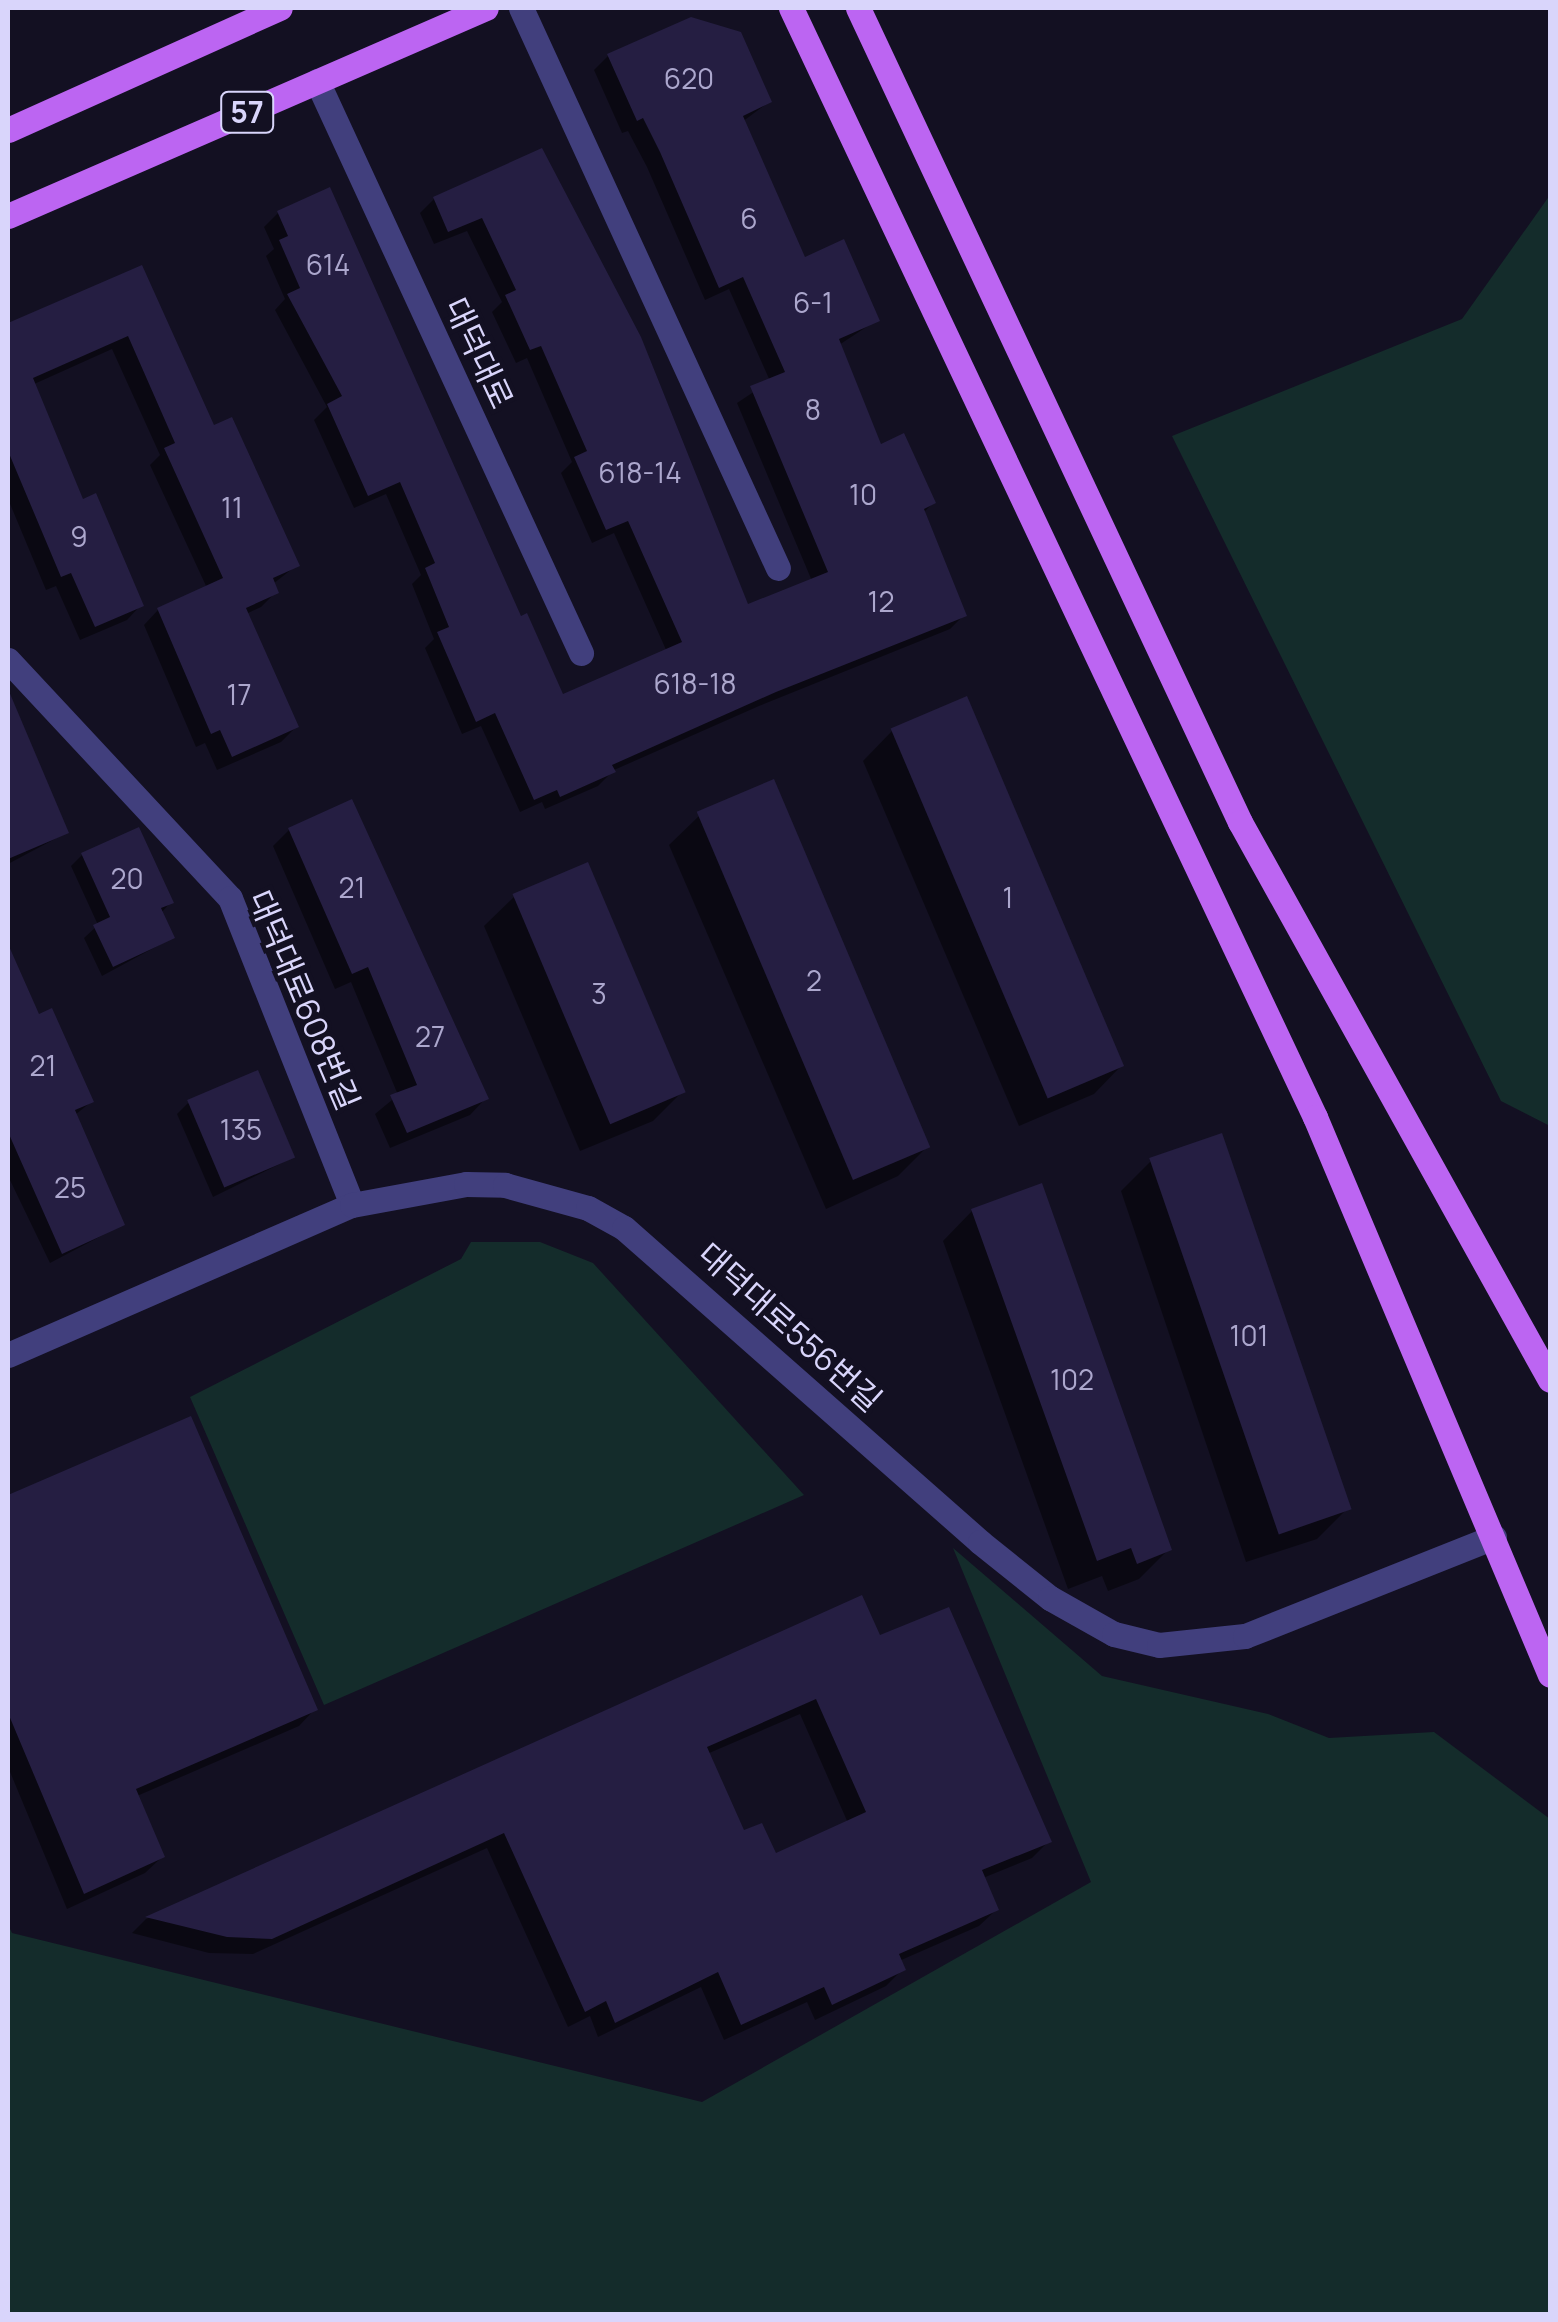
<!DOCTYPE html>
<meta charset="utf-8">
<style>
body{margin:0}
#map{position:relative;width:1558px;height:2322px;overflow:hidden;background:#131022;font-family:Manrope,"Noto Sans KR",sans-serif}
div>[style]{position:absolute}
.green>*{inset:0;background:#142c2b}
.shadow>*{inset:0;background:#0007}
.building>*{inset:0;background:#251e42;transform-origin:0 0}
.minor>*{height:25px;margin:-12.5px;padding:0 12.5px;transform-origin:12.5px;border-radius:12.5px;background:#413f7d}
.major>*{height:25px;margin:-12.5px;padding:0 12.5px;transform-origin:12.5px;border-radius:12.5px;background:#bc65f2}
span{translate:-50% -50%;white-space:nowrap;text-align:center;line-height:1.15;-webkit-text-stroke:9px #131022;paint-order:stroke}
.number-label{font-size:28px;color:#aca7cd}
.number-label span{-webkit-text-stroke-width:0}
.shield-label span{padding:2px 8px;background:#131022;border:2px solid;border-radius:8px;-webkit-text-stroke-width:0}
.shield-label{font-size:30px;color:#d9d5fb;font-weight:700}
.street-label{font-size:32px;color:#d9d5fb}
.frame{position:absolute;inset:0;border:10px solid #d9d5fb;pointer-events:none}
</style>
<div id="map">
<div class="green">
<div style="clip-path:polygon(1550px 195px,1550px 1126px,1501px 1101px,1172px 436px,1462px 319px)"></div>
<div style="clip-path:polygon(471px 1242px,540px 1242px,593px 1263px,804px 1495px,324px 1705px,190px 1397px,461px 1259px)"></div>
<div style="clip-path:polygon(953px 1548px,1102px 1676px,1268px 1714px,1329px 1738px,1434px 1732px,1550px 1819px,1550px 2314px,8px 2314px,8px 1925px,12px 1933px,702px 2102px,1091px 1882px)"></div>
</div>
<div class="shadow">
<div style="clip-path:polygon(608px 56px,769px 102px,742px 122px,803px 260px,877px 320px,839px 345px,880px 447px,933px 503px,923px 513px,964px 615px,950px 629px,759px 706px,614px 770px,598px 786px,545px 809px,542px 802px,520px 812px,481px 726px,462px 734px,425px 648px,434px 639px,412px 584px,421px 575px,386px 494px,354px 508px,314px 420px,327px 407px,275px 310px,285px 299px,266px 256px,274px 249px,264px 227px,278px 213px,562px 698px,667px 652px,614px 533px,592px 543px,561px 473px,572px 462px,527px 358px,516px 363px,492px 312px,502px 302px,467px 231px,434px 244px,420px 213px,434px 199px,541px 151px,747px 607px,812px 581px,737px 403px,770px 381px,729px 289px,705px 300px,647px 167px,628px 131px,622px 133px,594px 70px)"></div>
<div style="clip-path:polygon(140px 269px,213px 428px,297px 565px,273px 584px,276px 592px,261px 607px,246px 614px,296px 727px,281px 742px,217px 770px,205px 743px,196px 747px,144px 625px,158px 610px,207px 588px,150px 465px,160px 455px,112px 349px,32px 385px,82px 502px,141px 605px,127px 620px,80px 640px,56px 586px,46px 590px,8px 499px,8px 329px)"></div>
<div style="clip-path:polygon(21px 727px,66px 833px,8px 864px,8px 733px)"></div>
<div style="clip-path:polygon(892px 731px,1123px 1064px,1094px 1094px,1019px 1126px,863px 761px)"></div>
<div style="clip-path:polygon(699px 816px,928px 1146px,898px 1176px,826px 1209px,669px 845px)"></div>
<div style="clip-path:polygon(289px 830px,486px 1098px,470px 1115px,390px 1148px,375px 1114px,398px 1095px,351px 982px,335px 989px,273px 846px)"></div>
<div style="clip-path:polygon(82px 855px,171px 902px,161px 913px,172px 938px,102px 976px,84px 938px,98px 925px,71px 866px)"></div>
<div style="clip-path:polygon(514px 897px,683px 1091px,653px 1121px,580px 1151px,484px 926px)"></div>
<div style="clip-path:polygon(8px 950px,38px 1017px,91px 1102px,75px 1115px,122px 1225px,50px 1263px,8px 1176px)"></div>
<div style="clip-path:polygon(188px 1103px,292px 1158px,213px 1197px,177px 1114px)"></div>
<div style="clip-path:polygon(1151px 1161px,1346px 1510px,1317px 1539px,1246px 1562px,1121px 1191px)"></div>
<div style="clip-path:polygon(972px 1211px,1169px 1549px,1139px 1579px,1108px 1591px,1102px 1576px,1068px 1589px,943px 1241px)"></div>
<div style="clip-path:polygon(190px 1419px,315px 1709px,299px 1726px,137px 1796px,162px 1857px,145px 1873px,67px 1909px,8px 1767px,8px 1497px)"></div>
<div style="clip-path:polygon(evenodd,860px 1598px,879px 1638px,1049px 1841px,1032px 1858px,983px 1878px,996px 1910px,979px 1926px,899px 1961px,903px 1969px,886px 1986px,815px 2020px,807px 2002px,724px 2040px,701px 1987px,598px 2037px,590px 2016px,568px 2027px,487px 1848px,253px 1954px,209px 1953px,132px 1933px,146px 1919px,860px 1598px,800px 1714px,848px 1823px,774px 1856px,743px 1833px,707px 1754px,800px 1714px)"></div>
</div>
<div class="building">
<div style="clip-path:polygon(691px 17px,741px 32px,772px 102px,743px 116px,805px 257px,844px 239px,880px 321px,839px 339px,881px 444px,904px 433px,936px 503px,924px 509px,967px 616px,776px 692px,612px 765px,616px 772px,560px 797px,557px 790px,534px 800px,495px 713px,476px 722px,437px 632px,449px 627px,425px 568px,435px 563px,400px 482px,368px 496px,327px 404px,342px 396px,287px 294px,300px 288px,279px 240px,288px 236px,277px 211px,330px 187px,521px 616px,527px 613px,563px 694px,682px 642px,628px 521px,606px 530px,574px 457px,587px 451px,541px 346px,530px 350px,505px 295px,516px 290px,482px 218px,448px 232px,433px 197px,542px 148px,641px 337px,748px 604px,828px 572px,750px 386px,785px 372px,743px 277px,719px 288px,660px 152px,643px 118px,637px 121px,607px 54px)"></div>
<div style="clip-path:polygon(142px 265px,214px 425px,232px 417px,300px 566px,273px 578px,279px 593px,246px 608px,299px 727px,232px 757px,220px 730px,211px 734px,157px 608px,223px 578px,164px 448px,175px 443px,128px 336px,33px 378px,83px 499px,96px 493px,144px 606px,95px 627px,71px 573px,61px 577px,8px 451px,8px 323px)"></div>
<div style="clip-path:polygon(8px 689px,69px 833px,8px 859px)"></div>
<div style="left:967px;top:696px;width:402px;height:83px;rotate:67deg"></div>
<div style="left:774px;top:779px;width:400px;height:84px;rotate:67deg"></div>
<div style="clip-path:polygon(352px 799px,489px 1099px,407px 1133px,390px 1095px,417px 1085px,368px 967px,352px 974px,288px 828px)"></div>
<div style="clip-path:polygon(139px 827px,174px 903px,161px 908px,175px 938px,113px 967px,93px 925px,110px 917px,81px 853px)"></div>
<div style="left:588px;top:862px;width:250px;height:82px;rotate:67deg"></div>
<div style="clip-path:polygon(8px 944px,39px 1014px,52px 1008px,94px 1102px,75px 1110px,125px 1225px,62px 1254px,8px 1132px)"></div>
<div style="left:258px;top:1070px;width:95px;height:77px;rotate:67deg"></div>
<div style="left:1222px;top:1133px;width:398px;height:77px;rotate:71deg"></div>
<div style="clip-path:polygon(1042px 1183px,1172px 1550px,1137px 1564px,1131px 1548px,1097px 1561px,971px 1209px)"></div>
<div style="clip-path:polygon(191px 1416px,318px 1710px,136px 1789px,165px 1857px,84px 1894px,8px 1713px,8px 1495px)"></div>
<div style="clip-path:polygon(evenodd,862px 1595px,880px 1635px,949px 1607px,1052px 1842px,982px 1870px,999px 1910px,899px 1954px,906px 1970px,832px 2005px,824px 1987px,741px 2025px,718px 1972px,615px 2023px,606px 2001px,585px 2012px,504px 1833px,272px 1939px,227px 1937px,145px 1917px,862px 1595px,816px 1699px,866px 1812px,776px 1853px,762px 1823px,744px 1830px,707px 1747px,816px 1699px)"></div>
</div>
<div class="minor">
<div style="left:521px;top:8px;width:616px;rotate:65.35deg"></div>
<div style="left:317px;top:81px;width:630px;rotate:65.22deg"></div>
<div style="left:8px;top:660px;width:325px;rotate:47deg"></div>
<div style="left:230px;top:898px;width:330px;rotate:68.3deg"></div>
<div style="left:8px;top:1355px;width:375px;rotate:-23.6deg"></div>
<div style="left:352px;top:1205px;width:116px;rotate:-10.4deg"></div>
<div style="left:466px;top:1184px;width:39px;rotate:1deg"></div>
<div style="left:505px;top:1185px;width:86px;rotate:15.5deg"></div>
<div style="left:588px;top:1208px;width:41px;rotate:29.1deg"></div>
<div style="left:624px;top:1228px;width:475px;rotate:41.4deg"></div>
<div style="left:980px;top:1542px;width:90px;rotate:38.7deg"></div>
<div style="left:1050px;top:1598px;width:73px;rotate:29.4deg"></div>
<div style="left:1114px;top:1634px;width:46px;rotate:13.7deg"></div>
<div style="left:1159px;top:1645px;width:86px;rotate:-6deg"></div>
<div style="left:1245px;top:1636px;width:268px;rotate:-21.7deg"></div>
</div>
<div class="major">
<div style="left:791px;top:8px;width:1227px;rotate:64.71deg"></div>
<div style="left:1315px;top:1117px;width:605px;rotate:67.16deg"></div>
<div style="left:858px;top:8px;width:899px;rotate:64.86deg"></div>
<div style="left:1240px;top:822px;width:638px;rotate:60.95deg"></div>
<div style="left:8px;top:130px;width:298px;rotate:-24.2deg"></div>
<div style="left:8px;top:216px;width:521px;rotate:-23.52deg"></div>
</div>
<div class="number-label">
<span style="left:689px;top:78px">620</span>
<span style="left:749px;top:218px">6</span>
<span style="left:328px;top:264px">614</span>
<span style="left:813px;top:302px">6-1</span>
<span style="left:813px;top:409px">8</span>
<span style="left:640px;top:472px">618-14</span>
<span style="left:863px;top:494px">10</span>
<span style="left:232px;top:507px">11</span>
<span style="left:79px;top:536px">9</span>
<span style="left:881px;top:601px">12</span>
<span style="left:695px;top:683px">618-18</span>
<span style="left:239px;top:694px">17</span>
<span style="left:127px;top:878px">20</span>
<span style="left:352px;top:887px">21</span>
<span style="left:1008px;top:897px">1</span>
<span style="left:814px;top:980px">2</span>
<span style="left:599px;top:993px">3</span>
<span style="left:430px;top:1036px">27</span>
<span style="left:43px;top:1065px">21</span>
<span style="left:241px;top:1129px">135</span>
<span style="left:70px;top:1187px">25</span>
<span style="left:1249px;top:1335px">101</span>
<span style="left:1072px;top:1379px">102</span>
</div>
<div class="shield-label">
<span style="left:247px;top:112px">57</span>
</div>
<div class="street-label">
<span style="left:479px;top:353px;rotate:65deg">대덕대로</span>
<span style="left:304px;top:1000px;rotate:67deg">대덕대로608번길</span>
<span style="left:790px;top:1327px;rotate:42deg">대덕대로556번길</span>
</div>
<div class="frame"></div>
</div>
